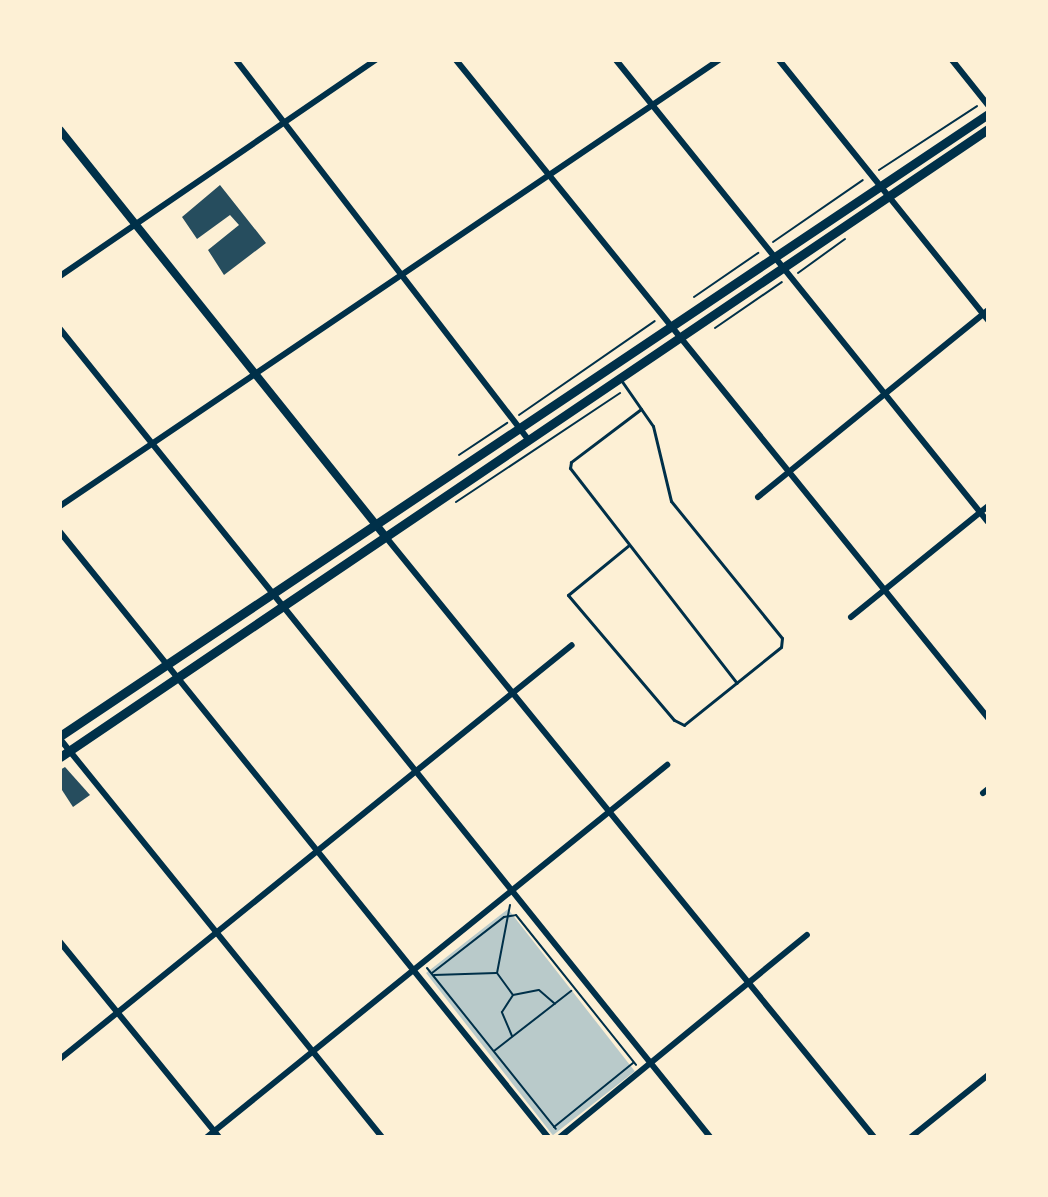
<!DOCTYPE html>
<style>
body{margin:0}
#map{position:relative;width:1048px;height:1197px;overflow:hidden;background:#fdf0d5;font-family:Lato,sans-serif}
div>[style]{position:absolute}
.green>*{inset:0;background:#b9caca;transform-origin:0 0}
.building>*{inset:0;background:#264d5e}
.path>*{height:2px;margin:-1px;padding:0 1px;transform-origin:1px;border-radius:1px;background:#003049}
.service>*{height:3px;margin:-1.5px;padding:0 1.5px;transform-origin:1.5px;border-radius:1.5px;background:#003049}
.minor>*{height:6px;margin:-3px;padding:0 3px;transform-origin:3px;border-radius:3px;background:#003049}
.tertiary>*{height:8px;margin:-4px;padding:0 4px;transform-origin:4px;border-radius:4px;background:#003049}
.secondary>*{height:9px;margin:-4.5px;padding:0 4.5px;transform-origin:4.5px;border-radius:4.5px;background:#003049}
span{translate:-50% -50%;white-space:nowrap;text-align:center;line-height:1.15;-webkit-text-stroke:7px #fdf0d5;paint-order:stroke}
.frame{position:absolute;inset:0;border:62px solid #fdf0d5;pointer-events:none}
</style>
<div id="map">
<div class="green">
<div style="left:508px;top:909px;width:206px;height:104px;rotate:52deg"></div>
</div>
<div class="building">
<div style="clip-path:polygon(220px 185px,266px 243px,224px 275px,208px 250px,239px 225px,230px 215px,197px 239px,182px 217px)"></div>
<div style="clip-path:polygon(65px 767px,90px 795px,73px 807px,60px 787px,60px 770px)"></div>
</div>
<div class="path">
<div style="left:879px;top:170px;width:117px;rotate:-33.1deg"></div>
<div style="left:773px;top:242px;width:109px;rotate:-34.6deg"></div>
<div style="left:798px;top:273px;width:58px;rotate:-35.9deg"></div>
<div style="left:694px;top:297px;width:78px;rotate:-34.5deg"></div>
<div style="left:715px;top:328px;width:81px;rotate:-34.5deg"></div>
<div style="left:519px;top:415px;width:165px;rotate:-34.7deg"></div>
<div style="left:459px;top:455px;width:58px;rotate:-33.7deg"></div>
<div style="left:456px;top:502px;width:197px;rotate:-33.6deg"></div>
<div style="left:510px;top:905px;width:69px;rotate:100.8deg"></div>
<div style="left:497px;top:973px;width:27px;rotate:54deg"></div>
<div style="left:427px;top:968px;width:206px;rotate:51.3deg"></div>
<div style="left:432px;top:973px;width:91px;rotate:-37.9deg"></div>
<div style="left:504px;top:917px;width:12px;rotate:-9deg"></div>
<div style="left:516px;top:915px;width:192px;rotate:51.3deg"></div>
<div style="left:434px;top:975px;width:62px;rotate:-1.8deg"></div>
<div style="left:512px;top:1036px;width:26px;rotate:-113deg"></div>
<div style="left:502px;top:1012px;width:20px;rotate:-57deg"></div>
<div style="left:513px;top:995px;width:26px;rotate:-11deg"></div>
<div style="left:539px;top:990px;width:21px;rotate:41deg"></div>
<div style="left:494px;top:1051px;width:98px;rotate:-37.9deg"></div>
<div style="left:554px;top:1127px;width:102px;rotate:-39deg"></div>
</div>
<div class="service">
<div style="left:621px;top:380px;width:56px;rotate:55.2deg"></div>
<div style="left:653px;top:426px;width:77px;rotate:76.5deg"></div>
<div style="left:671px;top:501px;width:176px;rotate:51deg"></div>
<div style="left:782px;top:638px;width:9px;rotate:96deg"></div>
<div style="left:781px;top:647px;width:124px;rotate:141.2deg"></div>
<div style="left:684px;top:725px;width:11px;rotate:-153deg"></div>
<div style="left:674px;top:720px;width:164px;rotate:-130.3deg"></div>
<div style="left:568px;top:595px;width:79px;rotate:-39.3deg"></div>
<div style="left:641px;top:409px;width:88px;rotate:142.9deg"></div>
<div style="left:571px;top:462px;width:6px;rotate:99deg"></div>
<div style="left:570px;top:468px;width:272px;rotate:52.2deg"></div>
</div>
<div class="minor">
<div style="left:236px;top:60px;width:480px;rotate:52.4deg"></div>
<div style="left:456px;top:60px;width:846px;rotate:51.04deg"></div>
<div style="left:616px;top:60px;width:593px;rotate:51.16deg"></div>
<div style="left:779px;top:60px;width:334px;rotate:51.2deg"></div>
<div style="left:952px;top:60px;width:58px;rotate:51.3deg"></div>
<div style="left:60px;top:276px;width:383px;rotate:-34.4deg"></div>
<div style="left:60px;top:329px;width:1037px;rotate:51.18deg"></div>
<div style="left:758px;top:497px;width:296px;rotate:-39.1deg"></div>
<div style="left:60px;top:506px;width:796px;rotate:-34.09deg"></div>
<div style="left:60px;top:532px;width:777px;rotate:51.11deg"></div>
<div style="left:385px;top:536px;width:775px;rotate:50.87deg"></div>
<div style="left:851px;top:617px;width:176px;rotate:-39deg"></div>
<div style="left:60px;top:739px;width:512px;rotate:51.03deg"></div>
<div style="left:983px;top:793px;width:6px;rotate:-39deg"></div>
<div style="left:60px;top:942px;width:252px;rotate:50.8deg"></div>
<div style="left:60px;top:1059px;width:658px;rotate:-38.96deg"></div>
<div style="left:207px;top:1137px;width:592px;rotate:-38.96deg"></div>
<div style="left:560px;top:1137px;width:319px;rotate:-39.3deg"></div>
<div style="left:911px;top:1137px;width:99px;rotate:-38.8deg"></div>
</div>
<div class="tertiary">
<div style="left:60px;top:130px;width:520px;rotate:51.32deg"></div>
</div>
<div class="secondary">
<div style="left:60px;top:736px;width:1117px;rotate:-33.83deg"></div>
<div style="left:60px;top:757px;width:1121px;rotate:-34.09deg"></div>
</div>
<div class="frame"></div>
</div>
